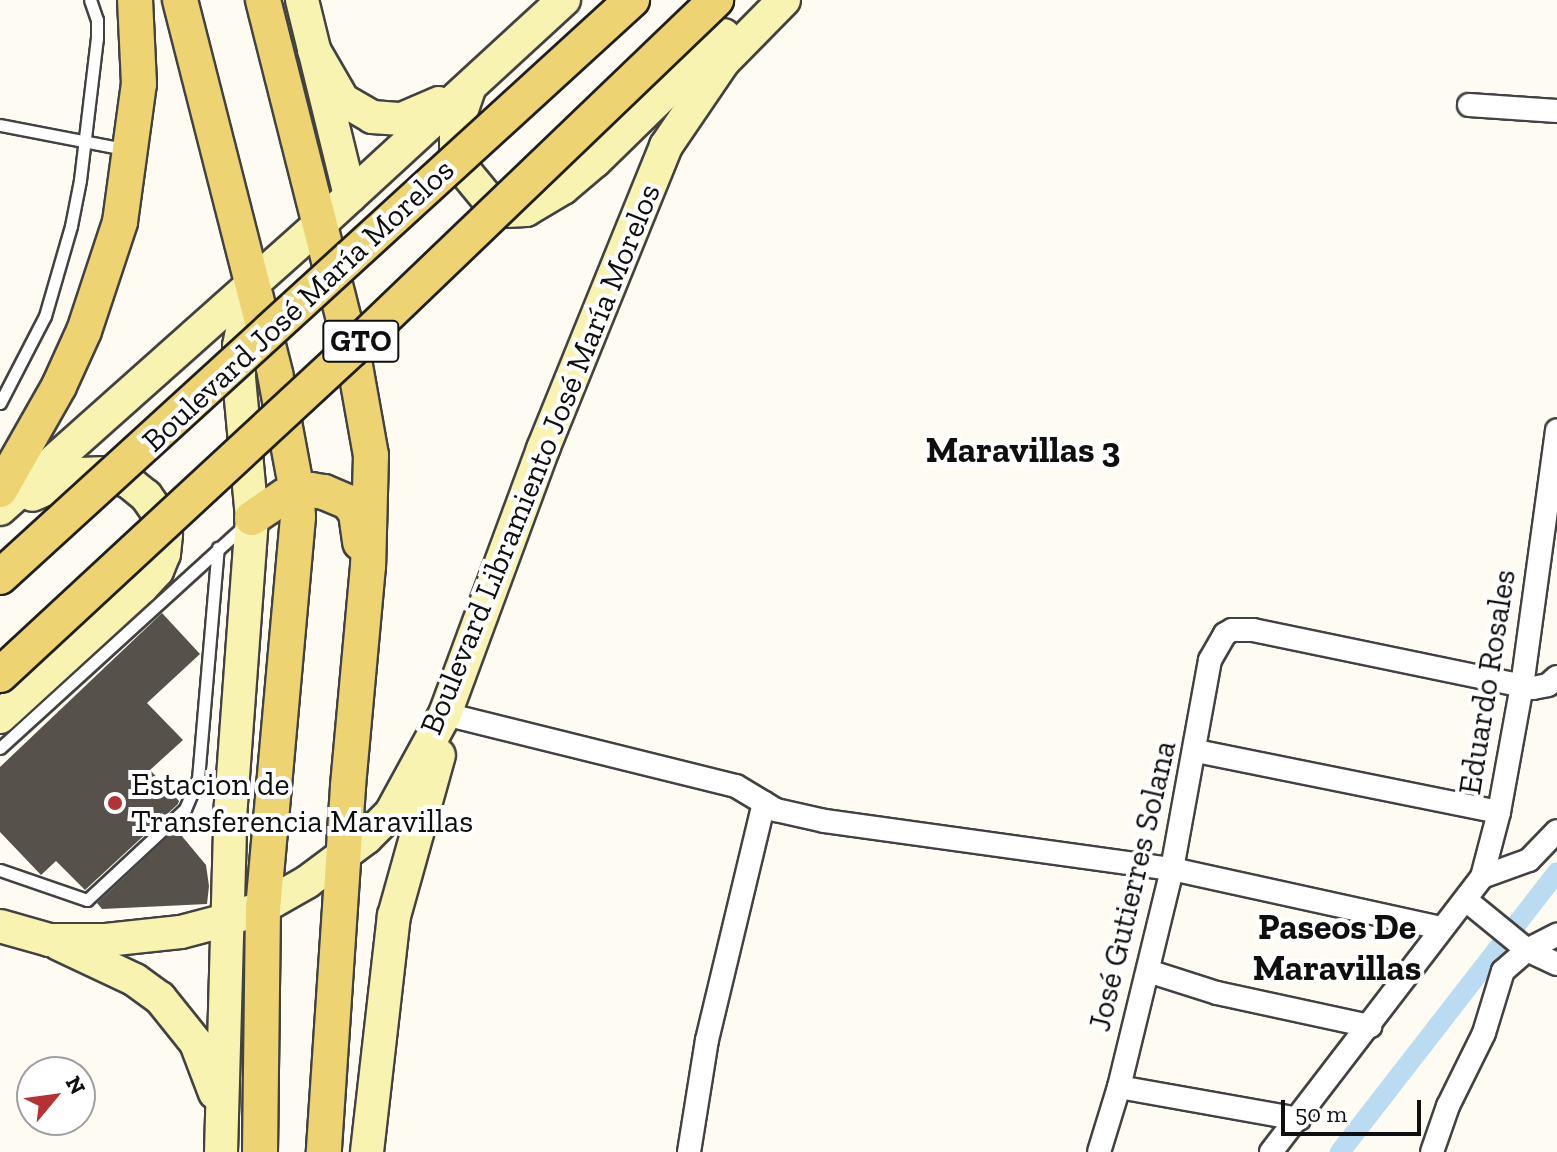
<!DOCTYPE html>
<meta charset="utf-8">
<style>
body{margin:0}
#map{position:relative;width:1557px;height:1152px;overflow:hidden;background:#fefcf2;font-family:"Zilla Slab",serif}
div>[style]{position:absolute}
.canal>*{height:20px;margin:-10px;padding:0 10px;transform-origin:10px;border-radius:10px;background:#badbf2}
.building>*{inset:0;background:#57514c}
.roads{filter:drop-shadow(2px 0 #424242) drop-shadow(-2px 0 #424242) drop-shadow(0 2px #424242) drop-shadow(0 -2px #424242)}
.lane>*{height:11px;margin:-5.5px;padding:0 5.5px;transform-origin:5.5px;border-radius:5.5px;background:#fff}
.street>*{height:22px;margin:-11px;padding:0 11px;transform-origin:11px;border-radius:11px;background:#fff}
.secondary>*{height:32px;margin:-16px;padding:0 16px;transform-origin:16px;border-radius:16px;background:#f9f3b2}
.primary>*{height:34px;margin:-17px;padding:0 17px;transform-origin:17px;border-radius:17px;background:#eed372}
.bridges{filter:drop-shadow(2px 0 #202020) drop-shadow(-2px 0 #202020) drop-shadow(0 2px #202020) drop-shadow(0 -2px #202020)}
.primary-bridge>*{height:34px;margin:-17px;padding:0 17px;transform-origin:17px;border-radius:17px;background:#eed372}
.dots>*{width:22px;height:22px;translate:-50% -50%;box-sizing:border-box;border:4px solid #fff;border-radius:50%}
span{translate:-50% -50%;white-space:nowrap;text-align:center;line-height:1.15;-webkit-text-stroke:8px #fff;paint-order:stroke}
.shield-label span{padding:2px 6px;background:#fff;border:2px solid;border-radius:6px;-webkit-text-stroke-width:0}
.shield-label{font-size:30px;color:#0f0f0f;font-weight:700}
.street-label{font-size:32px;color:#0f0f0f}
.poi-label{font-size:32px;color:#0f0f0f}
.left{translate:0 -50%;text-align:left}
.quarter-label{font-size:36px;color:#0f0f0f;font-weight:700}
.north{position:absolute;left:16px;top:1056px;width:80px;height:80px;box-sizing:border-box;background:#fff;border:2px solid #9f9f9f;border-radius:50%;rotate:61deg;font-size:22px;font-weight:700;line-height:32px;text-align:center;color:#0f0f0f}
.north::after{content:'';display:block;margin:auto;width:28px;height:36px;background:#b53134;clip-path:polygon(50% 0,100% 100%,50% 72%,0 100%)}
.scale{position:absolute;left:1281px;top:1100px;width:140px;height:36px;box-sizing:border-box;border:4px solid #0f0f0f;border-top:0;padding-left:10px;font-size:24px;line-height:28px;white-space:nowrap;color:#0f0f0f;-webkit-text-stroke:6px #fff;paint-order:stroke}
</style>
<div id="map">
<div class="canal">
<div style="left:1340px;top:1152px;width:354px;rotate:-52.2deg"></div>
</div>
<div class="building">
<div style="clip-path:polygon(162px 613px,200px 654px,147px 703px,183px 740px,150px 770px,179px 801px,178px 804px,85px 890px,56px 861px,41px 875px,0 832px,0 767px)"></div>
<div style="clip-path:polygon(176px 829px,206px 865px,209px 886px,207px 904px,102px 909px,97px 903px)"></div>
</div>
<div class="roads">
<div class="lane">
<div style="left:0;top:125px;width:127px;rotate:10.9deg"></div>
<div style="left:0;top:403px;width:98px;rotate:-62.7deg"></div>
<div style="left:45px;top:316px;width:94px;rotate:-73.9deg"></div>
<div style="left:71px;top:226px;width:47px;rotate:-78.9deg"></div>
<div style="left:80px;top:180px;width:143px;rotate:-83.2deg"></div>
<div style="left:97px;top:38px;width:18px;rotate:-90deg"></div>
<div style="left:97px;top:20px;width:21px;rotate:-109deg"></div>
<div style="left:0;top:748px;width:333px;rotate:-42.3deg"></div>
<div style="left:0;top:870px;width:92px;rotate:19deg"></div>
<div style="left:87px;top:900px;width:134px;rotate:-42.9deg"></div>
<div style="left:185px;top:809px;width:33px;rotate:-67deg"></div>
<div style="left:198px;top:779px;width:232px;rotate:-85.1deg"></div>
</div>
<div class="street">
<div style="left:1469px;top:105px;width:88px;rotate:3.9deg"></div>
<div style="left:445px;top:714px;width:300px;rotate:13.9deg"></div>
<div style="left:736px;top:786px;width:47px;rotate:31deg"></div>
<div style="left:776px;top:810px;width:50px;rotate:12.7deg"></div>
<div style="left:825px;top:821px;width:350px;rotate:7.9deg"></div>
<div style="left:1172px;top:869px;width:274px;rotate:12.4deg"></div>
<div style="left:1196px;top:751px;width:309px;rotate:11.4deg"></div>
<div style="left:1482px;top:877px;width:50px;rotate:-19.9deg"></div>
<div style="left:1529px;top:860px;width:40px;rotate:-46deg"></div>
<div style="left:1466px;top:900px;width:79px;rotate:39.3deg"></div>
<div style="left:1527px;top:950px;width:33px;rotate:25deg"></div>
<div style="left:1148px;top:971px;width:72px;rotate:17.7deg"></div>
<div style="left:1217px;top:993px;width:157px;rotate:12.2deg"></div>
<div style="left:1119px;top:1087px;width:183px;rotate:10.1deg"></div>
<div style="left:689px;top:1152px;width:113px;rotate:-80.9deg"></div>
<div style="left:707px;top:1040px;width:244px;rotate:-76.5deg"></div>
<div style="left:1099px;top:1152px;width:68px;rotate:-72.9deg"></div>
<div style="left:1119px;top:1087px;width:224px;rotate:-76.3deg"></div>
<div style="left:1172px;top:869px;width:212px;rotate:-79.7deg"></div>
<div style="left:1210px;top:660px;width:30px;rotate:-60deg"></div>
<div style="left:1225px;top:634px;width:8px;rotate:-30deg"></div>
<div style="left:1232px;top:630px;width:21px"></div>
<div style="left:1253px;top:630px;width:286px;rotate:11.7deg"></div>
<div style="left:1533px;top:688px;width:15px;rotate:-11deg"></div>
<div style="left:1548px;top:685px;width:12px;rotate:-42deg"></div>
<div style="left:1271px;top:1152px;width:347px;rotate:-52.5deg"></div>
<div style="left:1482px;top:877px;width:67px;rotate:-75.3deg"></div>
<div style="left:1499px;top:812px;width:128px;rotate:-79.7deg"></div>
<div style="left:1522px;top:686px;width:258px;rotate:-82.2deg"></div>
<div style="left:1432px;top:1152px;width:49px;rotate:-70.8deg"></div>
<div style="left:1448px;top:1106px;width:81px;rotate:-63.7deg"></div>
<div style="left:1484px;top:1033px;width:65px;rotate:-73deg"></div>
<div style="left:1503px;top:971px;width:32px;rotate:-41deg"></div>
<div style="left:1527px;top:950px;width:34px;rotate:-27deg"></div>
</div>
<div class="secondary">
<div style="left:302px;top:0;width:202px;rotate:76.2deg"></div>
<div style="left:314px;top:50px;width:58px;rotate:59.9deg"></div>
<div style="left:343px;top:100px;width:34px;rotate:30deg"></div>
<div style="left:372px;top:117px;width:30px;rotate:4deg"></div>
<div style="left:402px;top:119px;width:40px;rotate:-23.4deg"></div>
<div style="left:469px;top:89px;width:40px;rotate:108.9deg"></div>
<div style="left:456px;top:127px;width:21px;rotate:90deg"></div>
<div style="left:456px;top:148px;width:22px;rotate:72deg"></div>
<div style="left:463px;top:169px;width:44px;rotate:50.5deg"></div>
<div style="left:491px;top:203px;width:17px;rotate:28deg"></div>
<div style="left:506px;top:211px;width:20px;rotate:-3deg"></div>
<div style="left:526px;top:210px;width:43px;rotate:-30.7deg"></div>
<div style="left:563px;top:188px;width:42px;rotate:-40.2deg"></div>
<div style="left:595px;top:161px;width:180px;rotate:-44.3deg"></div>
<div style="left:0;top:509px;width:427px;rotate:-41.7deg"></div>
<div style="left:319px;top:225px;width:333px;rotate:-42.6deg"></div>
<div style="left:0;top:717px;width:193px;rotate:-42.5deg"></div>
<div style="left:142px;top:587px;width:22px;rotate:-47deg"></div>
<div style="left:157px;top:571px;width:18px;rotate:-68deg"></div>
<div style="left:164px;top:554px;width:20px;rotate:-84deg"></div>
<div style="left:166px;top:534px;width:22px;rotate:-111deg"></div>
<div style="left:158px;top:513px;width:21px;rotate:-125deg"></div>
<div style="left:146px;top:496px;width:22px;rotate:-141deg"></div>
<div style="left:129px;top:482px;width:25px;rotate:-159deg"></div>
<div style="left:106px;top:473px;width:26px;rotate:178deg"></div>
<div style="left:80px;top:474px;width:52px;rotate:156.4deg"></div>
<div style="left:0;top:926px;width:51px;rotate:15.9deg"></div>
<div style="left:49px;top:940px;width:57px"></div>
<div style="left:106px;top:940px;width:75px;rotate:-6.1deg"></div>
<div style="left:181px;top:932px;width:47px;rotate:-14.9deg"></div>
<div style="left:226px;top:920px;width:39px;rotate:-19deg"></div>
<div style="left:263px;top:907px;width:51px;rotate:-29.6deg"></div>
<div style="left:307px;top:882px;width:74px;rotate:-36.7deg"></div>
<div style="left:366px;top:838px;width:35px;rotate:-45deg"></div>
<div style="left:391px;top:813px;width:113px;rotate:-61.4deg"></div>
<div style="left:445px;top:714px;width:283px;rotate:-69.7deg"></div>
<div style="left:543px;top:449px;width:327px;rotate:-67.9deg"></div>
<div style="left:666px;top:146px;width:102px;rotate:-55.8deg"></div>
<div style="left:723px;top:62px;width:87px;rotate:-45.5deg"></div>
<div style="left:59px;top:944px;width:84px;rotate:25.3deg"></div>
<div style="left:135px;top:980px;width:31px;rotate:36deg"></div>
<div style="left:160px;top:998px;width:58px;rotate:51.3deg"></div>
<div style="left:196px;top:1043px;width:53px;rotate:69.2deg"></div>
<div style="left:221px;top:1152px;width:348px;rotate:-88.4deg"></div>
<div style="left:231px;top:804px;width:287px;rotate:-85.8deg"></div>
<div style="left:252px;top:518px;width:140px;rotate:-95.3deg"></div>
<div style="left:239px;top:379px;width:33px;rotate:-90deg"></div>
<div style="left:239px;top:346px;width:62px;rotate:-78.9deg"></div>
<div style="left:367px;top:1152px;width:238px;rotate:-83.5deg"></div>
<div style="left:394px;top:916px;width:167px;rotate:-74.4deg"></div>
</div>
<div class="primary">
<div style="left:180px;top:0;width:386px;rotate:75.7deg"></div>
<div style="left:275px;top:374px;width:120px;rotate:79.4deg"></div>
<div style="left:297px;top:492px;width:25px;rotate:88deg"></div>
<div style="left:298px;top:517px;width:392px;rotate:95.1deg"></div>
<div style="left:263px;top:907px;width:245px;rotate:90.7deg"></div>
<div style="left:263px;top:0;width:371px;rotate:75.8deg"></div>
<div style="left:354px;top:360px;width:97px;rotate:79.9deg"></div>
<div style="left:371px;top:455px;width:111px;rotate:91.5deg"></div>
<div style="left:368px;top:566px;width:222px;rotate:95.2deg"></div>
<div style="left:348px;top:787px;width:366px;rotate:93.8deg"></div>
<div style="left:0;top:490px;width:120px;rotate:-60.4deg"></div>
<div style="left:59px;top:386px;width:60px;rotate:-65.6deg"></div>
<div style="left:84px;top:331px;width:115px;rotate:-71.7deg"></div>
<div style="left:120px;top:222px;width:139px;rotate:-82.2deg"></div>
<div style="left:139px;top:84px;width:84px;rotate:-92.7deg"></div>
<div style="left:252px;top:518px;width:40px;rotate:-34deg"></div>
<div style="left:285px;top:496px;width:27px;rotate:-13deg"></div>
<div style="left:311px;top:490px;width:13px;rotate:9deg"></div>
<div style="left:324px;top:492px;width:26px;rotate:23deg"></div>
<div style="left:348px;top:502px;width:14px;rotate:54deg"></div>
<div style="left:356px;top:513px;width:30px;rotate:82deg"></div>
</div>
</div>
<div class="bridges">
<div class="primary-bridge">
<div style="left:0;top:577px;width:856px;rotate:-42.4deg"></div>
<div style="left:0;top:675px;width:478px;rotate:-42.8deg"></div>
<div style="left:351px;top:350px;width:506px;rotate:-43.8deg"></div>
</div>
</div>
<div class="dots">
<div style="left:115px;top:803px;background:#b53134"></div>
</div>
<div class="shield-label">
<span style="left:361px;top:341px">GTO</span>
</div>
<div class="street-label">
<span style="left:298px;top:305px;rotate:-43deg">Boulevard José María Morelos</span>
<span style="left:540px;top:459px;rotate:-68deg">Boulevard Libramiento José María Morelos</span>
<span style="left:1487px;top:682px;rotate:-81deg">Eduardo Rosales</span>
<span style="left:1132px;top:886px;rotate:-77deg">José Gutierres Solana</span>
</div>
<div class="poi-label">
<span class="left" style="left:131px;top:803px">Estacion de<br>Transferencia Maravillas</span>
</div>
<div class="quarter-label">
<span style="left:1023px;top:450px">Maravillas 3</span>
<span style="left:1337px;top:947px">Paseos De<br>Maravillas</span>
</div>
<div class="north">N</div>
<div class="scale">50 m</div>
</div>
